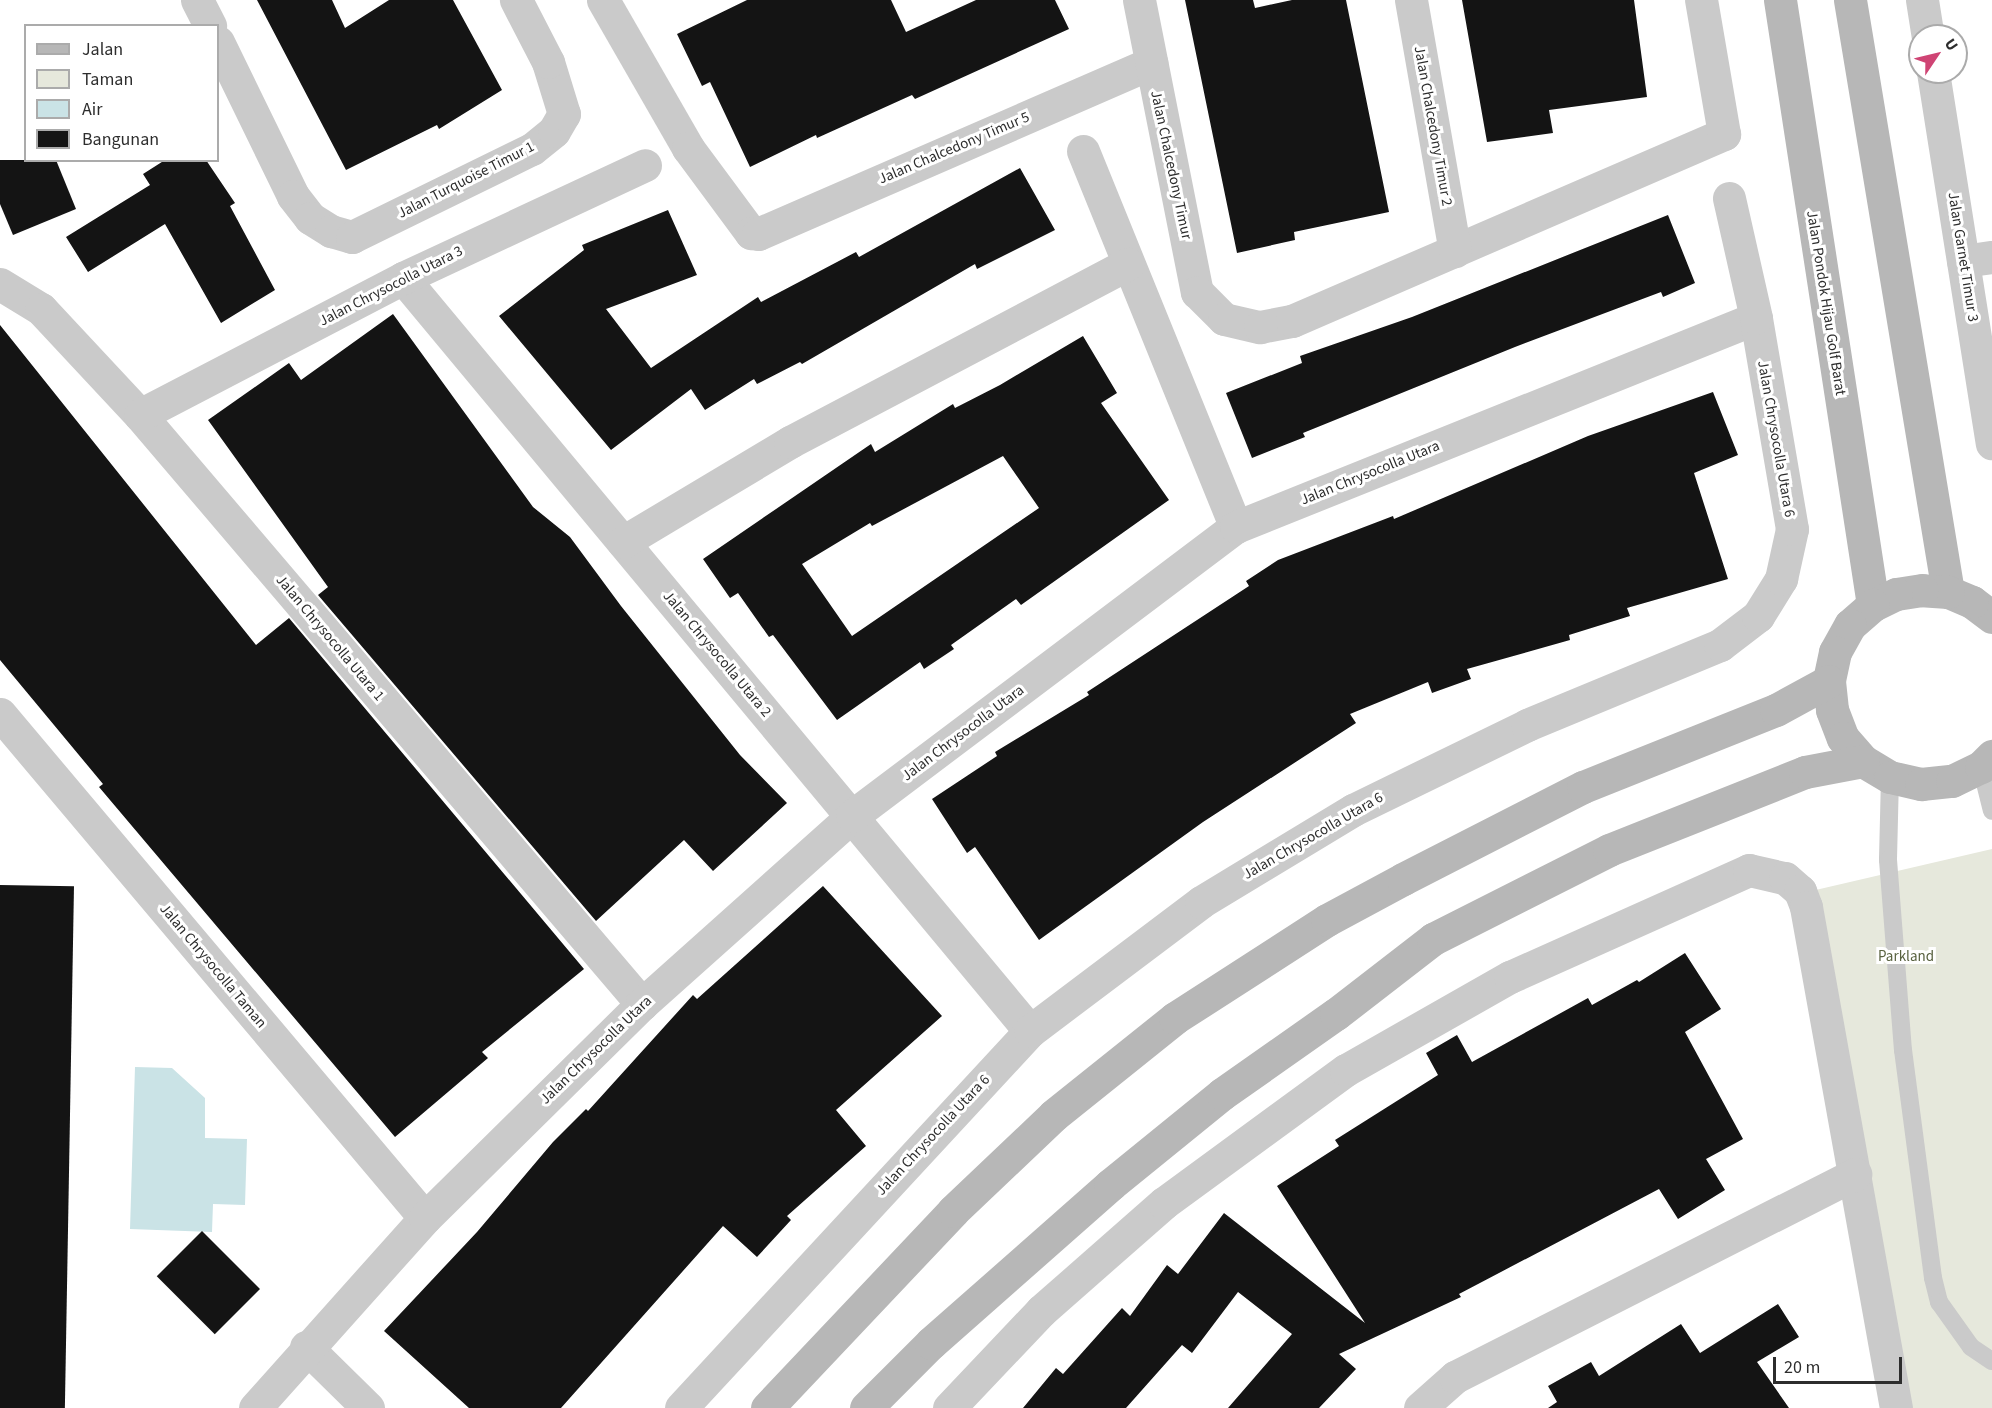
<!DOCTYPE html>
<style>
body{margin:0}
#map{position:relative;width:1992px;height:1408px;overflow:hidden;background:#fff;font-family:"Source Sans 3",sans-serif}
div>[style]{position:absolute}
.green>*{inset:0;background:#e6e8dc}
.water>*{inset:0;background:#cae3e6}
.building>*{inset:0;background:#141414;transform-origin:0 0}
.lane>*{height:18px;margin:-9px;padding:0 9px;transform-origin:9px;border-radius:9px;background:#cacaca}
.street>*{height:33px;margin:-16.5px;padding:0 16.5px;transform-origin:16.5px;border-radius:16.5px;background:#cacaca}
.secondary>*{height:33px;margin:-16.5px;padding:0 16.5px;transform-origin:16.5px;border-radius:16.5px;background:#b7b7b7}
span{translate:-50% -50%;white-space:nowrap;text-align:center;line-height:1.15;-webkit-text-stroke:6px #fff;paint-order:stroke}
.street-label{font-size:15px;color:#2d2d2d}
.park-label{font-size:15px;color:#596240}
.legend{position:absolute;left:24px;top:24px;width:195px;height:138px;box-sizing:border-box;background:#fff;border:2px solid #ababab;margin:0;padding:8px 10px;list-style:none;font-size:18px;color:#2d2d2d}
.legend li{display:flex;align-items:center;gap:12px;height:30px}
.legend b{width:30px;border:2px solid #ababab}
.north{position:absolute;left:1908px;top:24px;width:60px;height:60px;box-sizing:border-box;background:#fff;border:2px solid #ababab;border-radius:50%;rotate:55deg;font-size:16px;font-weight:700;line-height:24px;text-align:center;color:#2d2d2d}
.north::after{content:'';display:block;margin:auto;width:21px;height:27px;background:#cf4474;clip-path:polygon(50% 0,100% 100%,50% 72%,0 100%)}
.scale{position:absolute;left:1773px;top:1357px;width:129px;height:27px;box-sizing:border-box;border:3px solid #2d2d2d;border-top:0;padding-left:8px;font-size:18px;line-height:21px;white-space:nowrap;color:#2d2d2d;-webkit-text-stroke:4px #fff;paint-order:stroke}
</style>
<div id="map">
<div class="green">
<div style="clip-path:polygon(1992px 849px,1992px 1408px,1905px 1408px,1807px 892px)"></div>
</div>
<div class="water">
<div style="clip-path:polygon(135px 1067px,172px 1068px,205px 1098px,205px 1138px,247px 1139px,245px 1205px,213px 1204px,212px 1232px,130px 1229px)"></div>
</div>
<div class="building">
<div style="clip-path:polygon(257px 0,332px 0,345px 28px,389px 0,453px 0,502px 90px,439px 129px,437px 125px,346px 170px)"></div>
<div style="clip-path:polygon(747px 0,891px 0,906px 32px,976px 0,1055px 0,1069px 29px,915px 99px,912px 95px,817px 138px,816px 135px,750px 167px,710px 82px,702px 86px,677px 34px)"></div>
<div style="clip-path:polygon(1185px 0,1253px 0,1255px 8px,1292px 0,1346px 0,1389px 212px,1294px 232px,1295px 240px,1237px 253px)"></div>
<div style="clip-path:polygon(1462px 0,1634px 0,1647px 97px,1549px 110px,1553px 133px,1487px 142px)"></div>
<div style="clip-path:polygon(0 160px,56px 160px,76px 209px,13px 235px,0 204px)"></div>
<div style="clip-path:polygon(165px 160px,206px 160px,235px 203px,230px 206px,275px 290px,221px 323px,165px 224px,88px 272px,66px 237px,150px 185px,143px 174px)"></div>
<div style="clip-path:polygon(1020px 168px,1055px 230px,977px 269px,975px 264px,802px 364px,800px 362px,757px 384px,754px 379px,705px 410px,691px 389px,611px 450px,499px 316px,584px 250px,582px 245px,668px 210px,697px 275px,606px 309px,651px 368px,758px 297px,761px 302px,856px 252px,859px 257px)"></div>
<div style="clip-path:polygon(1668px 215px,1695px 283px,1663px 297px,1661px 292px,1515px 347px,1303px 433px,1305px 437px,1252px 458px,1226px 393px,1302px 363px,1300px 356px,1412px 317px)"></div>
<div style="clip-path:polygon(393px 314px,533px 507px,570px 537px,621px 606px,740px 755px,787px 803px,713px 871px,684px 840px,596px 921px,318px 595px,328px 587px,208px 420px,289px 363px,301px 380px)"></div>
<div style="clip-path:polygon(0 325px,256px 645px,289px 618px,584px 969px,482px 1052px,488px 1058px,395px 1137px,99px 787px,103px 784px,0 660px)"></div>
<div style="clip-path:polygon(evenodd,1083px 336px,1117px 393px,1101px 403px,1169px 500px,1021px 605px,1016px 599px,951px 645px,954px 649px,924px 669px,920px 662px,837px 720px,773px 635px,769px 637px,738px 593px,730px 598px,703px 559px,871px 444px,875px 452px,953px 404px,955px 408px,1000px 385px,1083px 336px,1003px 456px,1039px 508px,852px 636px,802px 564px,870px 523px,872px 526px,1003px 456px)"></div>
<div style="clip-path:polygon(1713px 392px,1738px 455px,1694px 473px,1728px 579px,1627px 608px,1630px 616px,1569px 635px,1570px 640px,1467px 669px,1471px 679px,1432px 693px,1428px 682px,1350px 714px,1356px 723px,1203px 822px,1039px 940px,975px 847px,967px 853px,932px 799px,997px 756px,995px 752px,1089px 695px,1087px 692px,1249px 586px,1246px 581px,1278px 560px,1393px 516px,1394px 519px,1588px 436px)"></div>
<div style="left:0;top:885px;width:74px;height:523px;rotate:1deg"></div>
<div style="clip-path:polygon(823px 886px,942px 1016px,836px 1110px,866px 1146px,787px 1216px,791px 1220px,757px 1257px,723px 1226px,561px 1408px,469px 1408px,384px 1331px,477px 1232px,553px 1142px,586px 1109px,588px 1111px,693px 995px,697px 999px)"></div>
<div style="clip-path:polygon(1685px 953px,1721px 1009px,1685px 1032px,1743px 1139px,1706px 1159px,1725px 1190px,1678px 1219px,1659px 1189px,1459px 1294px,1461px 1297px,1339px 1354px,1356px 1369px,1319px 1408px,1228px 1408px,1292px 1334px,1238px 1292px,1192px 1353px,1182px 1345px,1126px 1408px,1023px 1408px,1056px 1368px,1063px 1374px,1122px 1308px,1130px 1316px,1167px 1265px,1178px 1274px,1224px 1213px,1365px 1323px,1277px 1186px,1339px 1146px,1335px 1140px,1438px 1075px,1426px 1053px,1457px 1035px,1472px 1062px,1588px 998px,1592px 1005px,1637px 980px,1639px 982px)"></div>
<div style="left:202px;top:1231px;width:82px;height:64px;rotate:45deg"></div>
<div style="clip-path:polygon(1778px 1304px,1799px 1337px,1757px 1362px,1789px 1408px,1548px 1408px,1557px 1402px,1548px 1386px,1591px 1362px,1599px 1376px,1681px 1324px,1700px 1353px)"></div>
</div>
<div class="lane">
<div style="left:1981px;top:767px;width:45px;rotate:76deg"></div>
<div style="left:1890px;top:777px;width:83px;rotate:91.4deg"></div>
<div style="left:1888px;top:860px;width:191px;rotate:85.5deg"></div>
<div style="left:1903px;top:1050px;width:230px;rotate:82.5deg"></div>
<div style="left:1933px;top:1278px;width:25px;rotate:76deg"></div>
<div style="left:1939px;top:1302px;width:55px;rotate:54.6deg"></div>
<div style="left:1971px;top:1347px;width:25px;rotate:34deg"></div>
</div>
<div class="street">
<div style="left:197px;top:0;width:29px;rotate:63deg"></div>
<div style="left:603px;top:0;width:171px;rotate:60.1deg"></div>
<div style="left:688px;top:148px;width:106px;rotate:53.5deg"></div>
<div style="left:751px;top:233px;width:7px;rotate:8deg"></div>
<div style="left:758px;top:234px;width:429px;rotate:-23.5deg"></div>
<div style="left:1139px;top:0;width:298px;rotate:78.8deg"></div>
<div style="left:1197px;top:292px;width:38px;rotate:45deg"></div>
<div style="left:1224px;top:319px;width:37px;rotate:13deg"></div>
<div style="left:1260px;top:327px;width:33px;rotate:-11deg"></div>
<div style="left:1292px;top:321px;width:471px;rotate:-23.4deg"></div>
<div style="left:1724px;top:134px;width:136px;rotate:-99.7deg"></div>
<div style="left:1411px;top:0;width:255px;rotate:80.1deg"></div>
<div style="left:1922px;top:0;width:36px;rotate:81deg"></div>
<div style="left:218px;top:42px;width:171px;rotate:64deg"></div>
<div style="left:293px;top:196px;width:28px;rotate:52deg"></div>
<div style="left:310px;top:218px;width:25px;rotate:32deg"></div>
<div style="left:331px;top:231px;width:22px;rotate:16deg"></div>
<div style="left:352px;top:237px;width:200px;rotate:-26.1deg"></div>
<div style="left:532px;top:149px;width:28px;rotate:-39deg"></div>
<div style="left:554px;top:131px;width:20px;rotate:-60deg"></div>
<div style="left:564px;top:114px;width:54px;rotate:-107.1deg"></div>
<div style="left:548px;top:62px;width:70px;rotate:-117.3deg"></div>
<div style="left:1933px;top:72px;width:376px;rotate:81deg"></div>
<div style="left:1083px;top:151px;width:406px;rotate:67.9deg"></div>
<div style="left:1963px;top:261px;width:29px;rotate:-8deg"></div>
<div style="left:403px;top:278px;width:980px;rotate:50.22deg"></div>
<div style="left:0;top:284px;width:48px;rotate:31.4deg"></div>
<div style="left:41px;top:309px;width:145px;rotate:47deg"></div>
<div style="left:140px;top:415px;width:774px;rotate:49.56deg"></div>
<div style="left:140px;top:415px;width:297px;rotate:-27.5deg"></div>
<div style="left:403px;top:278px;width:267px;rotate:-25deg"></div>
<div style="left:623px;top:542px;width:195px;rotate:-30.9deg"></div>
<div style="left:790px;top:442px;width:382px;rotate:-27.8deg"></div>
<div style="left:0;top:714px;width:659px;rotate:49.86deg"></div>
<div style="left:306px;top:1347px;width:87px;rotate:44.5deg"></div>
<div style="left:255px;top:1408px;width:255px;rotate:-48.2deg"></div>
<div style="left:425px;top:1218px;width:305px;rotate:-44.6deg"></div>
<div style="left:642px;top:1004px;width:282px;rotate:-41.8deg"></div>
<div style="left:852px;top:816px;width:481px;rotate:-37deg"></div>
<div style="left:1236px;top:527px;width:560px;rotate:-21.9deg"></div>
<div style="left:681px;top:1408px;width:514px;rotate:-47.21deg"></div>
<div style="left:1030px;top:1031px;width:214px;rotate:-37deg"></div>
<div style="left:1201px;top:902px;width:178px;rotate:-31.2deg"></div>
<div style="left:1353px;top:810px;width:194px;rotate:-26deg"></div>
<div style="left:1527px;top:725px;width:209px;rotate:-22.5deg"></div>
<div style="left:1720px;top:645px;width:48px;rotate:-37.3deg"></div>
<div style="left:1758px;top:616px;width:44px;rotate:-58.1deg"></div>
<div style="left:1781px;top:579px;width:51px;rotate:-77.6deg"></div>
<div style="left:1792px;top:529px;width:214px;rotate:-99.7deg"></div>
<div style="left:1756px;top:318px;width:123px;rotate:-102.7deg"></div>
<div style="left:949px;top:1408px;width:134px;rotate:-46.5deg"></div>
<div style="left:1041px;top:1311px;width:164px;rotate:-41.3deg"></div>
<div style="left:1164px;top:1203px;width:225px;rotate:-36.2deg"></div>
<div style="left:1346px;top:1070px;width:189px;rotate:-29.6deg"></div>
<div style="left:1510px;top:977px;width:262px;rotate:-24.1deg"></div>
<div style="left:1749px;top:870px;width:37px;rotate:13deg"></div>
<div style="left:1785px;top:878px;width:20px;rotate:41deg"></div>
<div style="left:1800px;top:891px;width:17px;rotate:69deg"></div>
<div style="left:1806px;top:907px;width:509px;rotate:79.82deg"></div>
<div style="left:1420px;top:1408px;width:47px;rotate:-41.5deg"></div>
<div style="left:1455px;top:1377px;width:449px;rotate:-26.9deg"></div>
</div>
<div class="secondary">
<div style="left:1780px;top:0;width:612px;rotate:81.26deg"></div>
<div style="left:1850px;top:0;width:600px;rotate:80.6deg"></div>
<div style="left:1992px;top:617px;width:25px;rotate:-143deg"></div>
<div style="left:1972px;top:602px;width:26px;rotate:-157deg"></div>
<div style="left:1948px;top:592px;width:26px;rotate:-176deg"></div>
<div style="left:1922px;top:590px;width:26px;rotate:171deg"></div>
<div style="left:1896px;top:594px;width:25px;rotate:154deg"></div>
<div style="left:1873px;top:605px;width:30px;rotate:139deg"></div>
<div style="left:1850px;top:625px;width:31px;rotate:119deg"></div>
<div style="left:1835px;top:652px;width:30px;rotate:102deg"></div>
<div style="left:1829px;top:681px;width:29px;rotate:84deg"></div>
<div style="left:1832px;top:710px;width:30px;rotate:69deg"></div>
<div style="left:1843px;top:738px;width:30px;rotate:49deg"></div>
<div style="left:1863px;top:761px;width:31px;rotate:31deg"></div>
<div style="left:1890px;top:777px;width:32px;rotate:13deg"></div>
<div style="left:1921px;top:784px;width:31px;rotate:-6deg"></div>
<div style="left:1952px;top:781px;width:32px;rotate:-26deg"></div>
<div style="left:1981px;top:767px;width:16px;rotate:-45deg"></div>
<div style="left:767px;top:1408px;width:271px;rotate:-46.6deg"></div>
<div style="left:953px;top:1211px;width:139px;rotate:-43.5deg"></div>
<div style="left:1054px;top:1115px;width:155px;rotate:-38.7deg"></div>
<div style="left:1175px;top:1018px;width:181px;rotate:-32.8deg"></div>
<div style="left:1327px;top:920px;width:86px;rotate:-28.3deg"></div>
<div style="left:1403px;top:879px;width:202px;rotate:-27.1deg"></div>
<div style="left:1583px;top:787px;width:208px;rotate:-21.8deg"></div>
<div style="left:1776px;top:710px;width:60px;rotate:-28.7deg"></div>
<div style="left:866px;top:1408px;width:92px;rotate:-45deg"></div>
<div style="left:931px;top:1343px;width:239px;rotate:-41.4deg"></div>
<div style="left:1110px;top:1185px;width:144px;rotate:-39.1deg"></div>
<div style="left:1222px;top:1094px;width:139px;rotate:-35.1deg"></div>
<div style="left:1336px;top:1014px;width:123px;rotate:-37.7deg"></div>
<div style="left:1433px;top:939px;width:197px;rotate:-26.8deg"></div>
<div style="left:1609px;top:850px;width:211px;rotate:-21.7deg"></div>
<div style="left:1805px;top:772px;width:59px;rotate:-10.7deg"></div>
</div>
<div class="street-label">
<span style="left:1433px;top:126px;rotate:80deg">Jalan Chalcedony Timur 2</span>
<span style="left:954px;top:148px;rotate:-23deg">Jalan Chalcedony Timur 5</span>
<span style="left:1171px;top:165px;rotate:78deg">Jalan Chalcedony Timur</span>
<span style="left:466px;top:180px;rotate:-27deg">Jalan Turquoise Timur 1</span>
<span style="left:1963px;top:257px;rotate:81deg">Jalan Garnet Timur 3</span>
<span style="left:391px;top:286px;rotate:-27deg">Jalan Chrysocolla Utara 3</span>
<span style="left:1826px;top:303px;rotate:81deg">Jalan Pondok Hijau Golf Barat</span>
<span style="left:1776px;top:439px;rotate:80deg">Jalan Chrysocolla Utara 6</span>
<span style="left:1370px;top:473px;rotate:-22deg">Jalan Chrysocolla Utara</span>
<span style="left:330px;top:638px;rotate:50deg">Jalan Chrysocolla Utara 1</span>
<span style="left:717px;top:654px;rotate:50deg">Jalan Chrysocolla Utara 2</span>
<span style="left:963px;top:733px;rotate:-37deg">Jalan Chrysocolla Utara</span>
<span style="left:1313px;top:836px;rotate:-30deg">Jalan Chrysocolla Utara 6</span>
<span style="left:213px;top:966px;rotate:50deg">Jalan Chrysocolla Taman</span>
<span style="left:596px;top:1050px;rotate:-44deg">Jalan Chrysocolla Utara</span>
<span style="left:933px;top:1135px;rotate:-47deg">Jalan Chrysocolla Utara 6</span>
</div>
<div class="park-label">
<span style="left:1906px;top:957px">Parkland</span>
</div>
<ul class="legend">
<li><b style="height:8px;background:#b7b7b7"></b>Jalan</li>
<li><b style="height:16px;background:#e6e8dc"></b>Taman</li>
<li><b style="height:16px;background:#cae3e6"></b>Air</li>
<li><b style="height:16px;background:#141414"></b>Bangunan</li>
</ul>
<div class="north">U</div>
<div class="scale">20 m</div>
</div>
